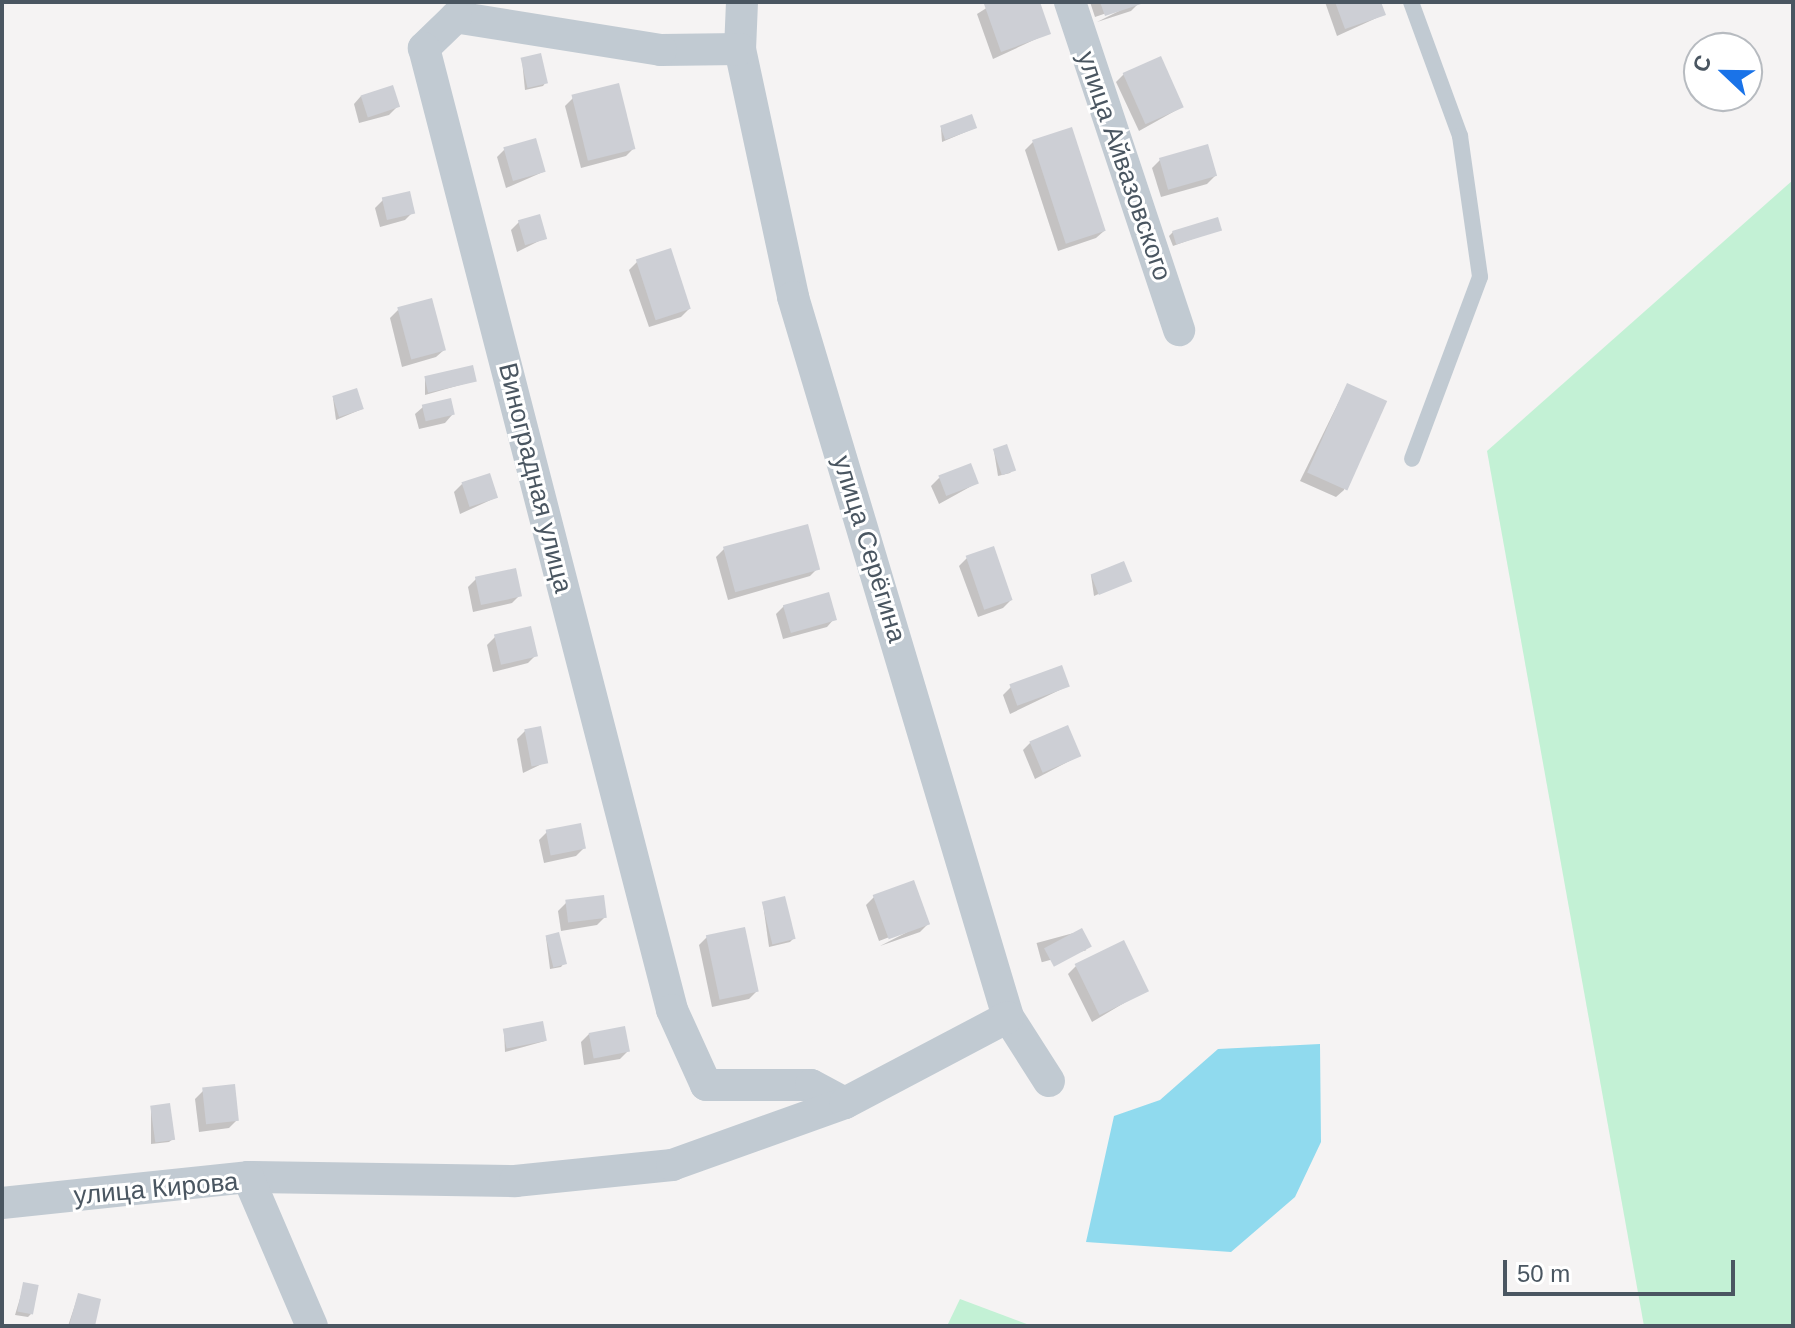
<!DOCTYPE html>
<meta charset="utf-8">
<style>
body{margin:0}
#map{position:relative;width:1795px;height:1328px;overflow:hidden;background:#f5f3f3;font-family:Helvetica,sans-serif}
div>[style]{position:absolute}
.green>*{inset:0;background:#c3f1d5}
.water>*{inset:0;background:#90daee}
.shadow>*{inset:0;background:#0003;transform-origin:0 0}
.building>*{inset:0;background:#cdcfd5;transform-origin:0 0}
.lane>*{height:16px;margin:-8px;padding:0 8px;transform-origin:8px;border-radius:8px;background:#c1cad2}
.street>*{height:32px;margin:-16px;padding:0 16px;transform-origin:16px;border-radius:16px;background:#c1cad2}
span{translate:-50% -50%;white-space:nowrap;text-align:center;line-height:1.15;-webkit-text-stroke:6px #fff;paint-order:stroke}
.street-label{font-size:26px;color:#4a5661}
.frame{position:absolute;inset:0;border:4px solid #4a5661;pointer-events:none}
.north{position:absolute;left:1683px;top:32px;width:80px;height:80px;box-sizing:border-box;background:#fff;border:2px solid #b7bbc0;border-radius:50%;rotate:292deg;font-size:22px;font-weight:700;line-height:32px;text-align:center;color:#4a5661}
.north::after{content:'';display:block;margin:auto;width:28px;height:36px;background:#1a73e8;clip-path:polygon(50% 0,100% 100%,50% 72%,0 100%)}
.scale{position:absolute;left:1503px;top:1260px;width:232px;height:36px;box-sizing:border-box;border:4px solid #4a5661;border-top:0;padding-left:10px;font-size:24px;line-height:28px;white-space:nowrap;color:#4a5661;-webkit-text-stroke:6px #fff;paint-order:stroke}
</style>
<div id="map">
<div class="green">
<div style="clip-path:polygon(1793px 180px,1793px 1326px,1644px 1326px,1487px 451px)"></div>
<div style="clip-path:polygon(960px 1299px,1032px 1326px,947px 1326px)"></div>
</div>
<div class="water">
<div style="clip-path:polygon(1320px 1044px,1321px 1142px,1295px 1197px,1231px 1252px,1086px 1242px,1114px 1116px,1160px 1100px,1218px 1049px)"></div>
</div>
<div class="shadow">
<div style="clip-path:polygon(996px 2px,1038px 2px,1049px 33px,993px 59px,977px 14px)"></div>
<div style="clip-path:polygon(1090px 2px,1139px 2px,1139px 3px,1131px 11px,1097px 22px,1133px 4px,1095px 17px)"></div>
<div style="clip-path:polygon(1325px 2px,1379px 2px,1383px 15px,1337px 36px)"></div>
<div style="clip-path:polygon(522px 60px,546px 82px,543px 86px,525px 90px)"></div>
<div style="clip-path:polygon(1124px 74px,1182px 107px,1139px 131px,1116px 82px)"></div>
<div style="clip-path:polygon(361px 96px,397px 107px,389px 115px,359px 123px,354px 104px)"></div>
<div style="clip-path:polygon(573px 98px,634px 148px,626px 156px,581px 168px,565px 106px)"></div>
<div style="clip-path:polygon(941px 128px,975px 128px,942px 142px)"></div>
<div style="clip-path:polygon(1033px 142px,1104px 231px,1096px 238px,1058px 251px,1025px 150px)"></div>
<div style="clip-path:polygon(505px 149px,543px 172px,506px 188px,497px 157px)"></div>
<div style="clip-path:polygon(1160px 160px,1215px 176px,1207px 184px,1161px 197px,1152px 168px)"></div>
<div style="clip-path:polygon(383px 200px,413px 212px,405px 220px,380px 227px,375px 208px)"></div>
<div style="clip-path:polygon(519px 222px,545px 238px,517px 252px,511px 230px)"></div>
<div style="clip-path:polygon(1220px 229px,1173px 246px,1169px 236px,1173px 232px)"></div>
<div style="clip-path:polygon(637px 262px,689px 309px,681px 317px,649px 327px,629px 270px)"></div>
<div style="clip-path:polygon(398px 310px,444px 350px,436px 357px,402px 367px,390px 318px)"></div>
<div style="clip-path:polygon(425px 377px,474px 381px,425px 395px)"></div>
<div style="clip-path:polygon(1347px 385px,1344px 490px,1336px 497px,1300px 481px)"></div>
<div style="clip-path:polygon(333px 398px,362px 409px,336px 420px)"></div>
<div style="clip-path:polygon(423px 407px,452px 415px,445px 423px,419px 429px,415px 414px)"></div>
<div style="clip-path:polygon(994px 451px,1013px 469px,1010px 473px,998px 476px)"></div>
<div style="clip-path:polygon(939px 478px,977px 483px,939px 504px,931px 486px)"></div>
<div style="clip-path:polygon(462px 484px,495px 498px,460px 514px,454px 492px)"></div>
<div style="clip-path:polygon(724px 549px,818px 568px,810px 576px,728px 600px,716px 557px)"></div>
<div style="clip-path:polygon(967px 558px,1011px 600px,1003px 608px,978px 617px,959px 566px)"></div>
<div style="clip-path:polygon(1091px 575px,1130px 580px,1094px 596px)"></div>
<div style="clip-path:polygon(476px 579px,520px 595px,512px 603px,473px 612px,468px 587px)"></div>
<div style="clip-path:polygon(784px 606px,834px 619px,827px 627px,783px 639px,776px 614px)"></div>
<div style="clip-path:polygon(495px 637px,536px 655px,528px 663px,493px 672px,487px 645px)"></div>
<div style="clip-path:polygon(1068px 686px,1010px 714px,1003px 695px,1011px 687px)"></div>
<div style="clip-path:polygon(525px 731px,546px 762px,523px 773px,517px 739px)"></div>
<div style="clip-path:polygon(1031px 742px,1079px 756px,1035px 779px,1023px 750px)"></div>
<div style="clip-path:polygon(547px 832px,584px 848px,576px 856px,544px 863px,539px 840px)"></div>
<div style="clip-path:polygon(874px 897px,928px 924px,920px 932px,880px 946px,921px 925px,879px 941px,866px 905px)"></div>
<div style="clip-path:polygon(566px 903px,605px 917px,597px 925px,561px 931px,558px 911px)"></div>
<div style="clip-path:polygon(763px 904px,794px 938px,790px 942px,769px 947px)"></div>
<div style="left:1081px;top:931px;width:20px;height:46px;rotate:75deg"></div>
<div style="clip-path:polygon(546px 937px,564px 963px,561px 967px,550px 969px)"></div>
<div style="clip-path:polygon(707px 937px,757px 991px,749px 999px,712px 1007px,699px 945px)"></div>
<div style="clip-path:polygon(1076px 966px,1146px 990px,1092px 1022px,1068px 974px)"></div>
<div style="clip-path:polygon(504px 1032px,545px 1041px,505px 1052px)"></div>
<div style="clip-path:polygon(589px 1034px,627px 1052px,620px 1059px,584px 1065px,581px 1042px)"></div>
<div style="clip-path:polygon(203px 1091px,237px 1120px,229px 1128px,199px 1132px,195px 1099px)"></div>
<div style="clip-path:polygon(151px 1107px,173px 1139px,169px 1142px,151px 1144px)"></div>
<div style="clip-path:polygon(24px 1285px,31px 1314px,28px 1317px,15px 1315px)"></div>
<div style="clip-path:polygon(78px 1296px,93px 1326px,68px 1326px)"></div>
</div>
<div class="building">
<div style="clip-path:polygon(1040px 2px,1051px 34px,1001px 52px,984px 4px)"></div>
<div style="clip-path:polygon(1100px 2px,1144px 2px,1144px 3px,1105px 16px)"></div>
<div style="clip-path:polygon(1335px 2px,1381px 2px,1386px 15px,1345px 29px)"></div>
<div style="left:541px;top:53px;width:31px;height:21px;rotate:77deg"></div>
<div style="left:1161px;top:56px;width:56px;height:42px;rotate:66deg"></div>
<div style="left:619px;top:83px;width:68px;height:49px;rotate:76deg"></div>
<div style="left:393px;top:85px;width:23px;height:34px;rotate:72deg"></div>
<div style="left:972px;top:114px;width:15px;height:34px;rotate:70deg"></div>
<div style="left:1072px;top:127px;width:109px;height:42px;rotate:72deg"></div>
<div style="left:536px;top:138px;width:35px;height:34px;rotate:74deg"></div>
<div style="left:1208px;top:144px;width:33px;height:51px;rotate:74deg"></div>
<div style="left:410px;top:191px;width:23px;height:29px;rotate:77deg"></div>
<div style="left:540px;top:214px;width:26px;height:23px;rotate:74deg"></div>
<div style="left:1218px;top:217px;width:14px;height:48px;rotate:73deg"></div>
<div style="left:671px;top:248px;width:64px;height:37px;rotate:72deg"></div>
<div style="left:432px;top:298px;width:54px;height:36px;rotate:75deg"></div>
<div style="left:473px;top:365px;width:17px;height:50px;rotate:77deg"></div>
<div style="left:1347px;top:383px;width:44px;height:98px;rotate:24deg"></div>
<div style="left:357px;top:388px;width:22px;height:26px;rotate:72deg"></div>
<div style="left:451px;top:398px;width:17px;height:30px;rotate:77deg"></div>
<div style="left:1007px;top:444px;width:28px;height:15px;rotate:71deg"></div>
<div style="left:971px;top:463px;width:22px;height:35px;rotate:69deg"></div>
<div style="left:490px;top:473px;width:26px;height:30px;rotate:72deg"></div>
<div style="left:808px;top:524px;width:47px;height:88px;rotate:75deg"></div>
<div style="left:994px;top:546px;width:57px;height:30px;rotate:71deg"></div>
<div style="left:1124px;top:561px;width:22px;height:36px;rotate:68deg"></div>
<div style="left:516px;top:568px;width:29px;height:42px;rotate:78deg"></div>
<div style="left:829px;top:592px;width:29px;height:48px;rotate:74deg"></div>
<div style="left:531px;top:626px;width:31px;height:38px;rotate:77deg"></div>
<div style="left:1062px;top:665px;width:23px;height:56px;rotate:70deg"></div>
<div style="left:1068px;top:725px;width:34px;height:42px;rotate:67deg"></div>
<div style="left:541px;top:726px;width:38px;height:17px;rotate:79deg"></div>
<div style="left:581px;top:823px;width:26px;height:36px;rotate:79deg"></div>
<div style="left:914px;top:880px;width:47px;height:44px;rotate:70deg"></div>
<div style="left:604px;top:895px;width:23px;height:39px;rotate:83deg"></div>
<div style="left:785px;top:896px;width:44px;height:24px;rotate:76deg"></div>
<div style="left:745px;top:927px;width:66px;height:40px;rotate:78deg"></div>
<div style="left:1082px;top:928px;width:21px;height:43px;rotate:62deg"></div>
<div style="left:559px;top:932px;width:33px;height:14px;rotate:76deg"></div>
<div style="left:1124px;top:940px;width:57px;height:55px;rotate:64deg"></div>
<div style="left:543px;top:1021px;width:20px;height:41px;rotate:79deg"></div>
<div style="left:625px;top:1026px;width:26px;height:37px;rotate:79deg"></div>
<div style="left:235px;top:1084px;width:37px;height:33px;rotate:84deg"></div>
<div style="left:170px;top:1103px;width:37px;height:20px;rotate:82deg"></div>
<div style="left:23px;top:1282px;width:16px;height:30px;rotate:11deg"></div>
<div style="clip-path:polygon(78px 1293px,101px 1299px,95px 1326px,69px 1326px)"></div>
</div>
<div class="lane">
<div style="left:1411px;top:2px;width:143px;rotate:69.9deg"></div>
<div style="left:1460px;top:136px;width:142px;rotate:81.9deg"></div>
<div style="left:1480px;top:277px;width:194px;rotate:110.5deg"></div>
</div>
<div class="street">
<div style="left:742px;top:2px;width:47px;rotate:92.4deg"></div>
<div style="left:740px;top:49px;width:254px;rotate:77.9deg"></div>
<div style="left:793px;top:297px;width:751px;rotate:73.37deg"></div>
<div style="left:1008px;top:1017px;width:76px;rotate:57.4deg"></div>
<div style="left:1070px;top:2px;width:346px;rotate:71.6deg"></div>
<div style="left:740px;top:49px;width:79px;rotate:179.3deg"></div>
<div style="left:661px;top:50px;width:208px;rotate:-170.9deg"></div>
<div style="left:456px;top:17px;width:45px;rotate:135.9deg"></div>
<div style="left:424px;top:48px;width:993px;rotate:75.54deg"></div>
<div style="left:672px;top:1010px;width:82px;rotate:65.6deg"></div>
<div style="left:706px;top:1085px;width:105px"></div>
<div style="left:811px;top:1085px;width:38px;rotate:28deg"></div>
<div style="left:248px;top:1177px;width:267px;rotate:0.9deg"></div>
<div style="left:515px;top:1181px;width:158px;rotate:-5.8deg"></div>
<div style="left:672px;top:1165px;width:184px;rotate:-19.7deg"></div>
<div style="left:845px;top:1103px;width:184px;rotate:-27.8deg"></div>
<div style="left:2px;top:1203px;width:247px;rotate:-6deg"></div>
<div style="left:248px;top:1177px;width:162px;rotate:66.8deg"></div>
</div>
<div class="street-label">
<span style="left:1124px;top:166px;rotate:71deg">улица Айвазовского</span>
<span style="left:535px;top:478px;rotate:76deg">Виноградная улица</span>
<span style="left:869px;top:549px;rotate:73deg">улица Серёгина</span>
<span style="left:156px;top:1189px;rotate:-5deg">улица Кирова</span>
</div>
<div class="frame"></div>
<div class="north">С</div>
<div class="scale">50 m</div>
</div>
